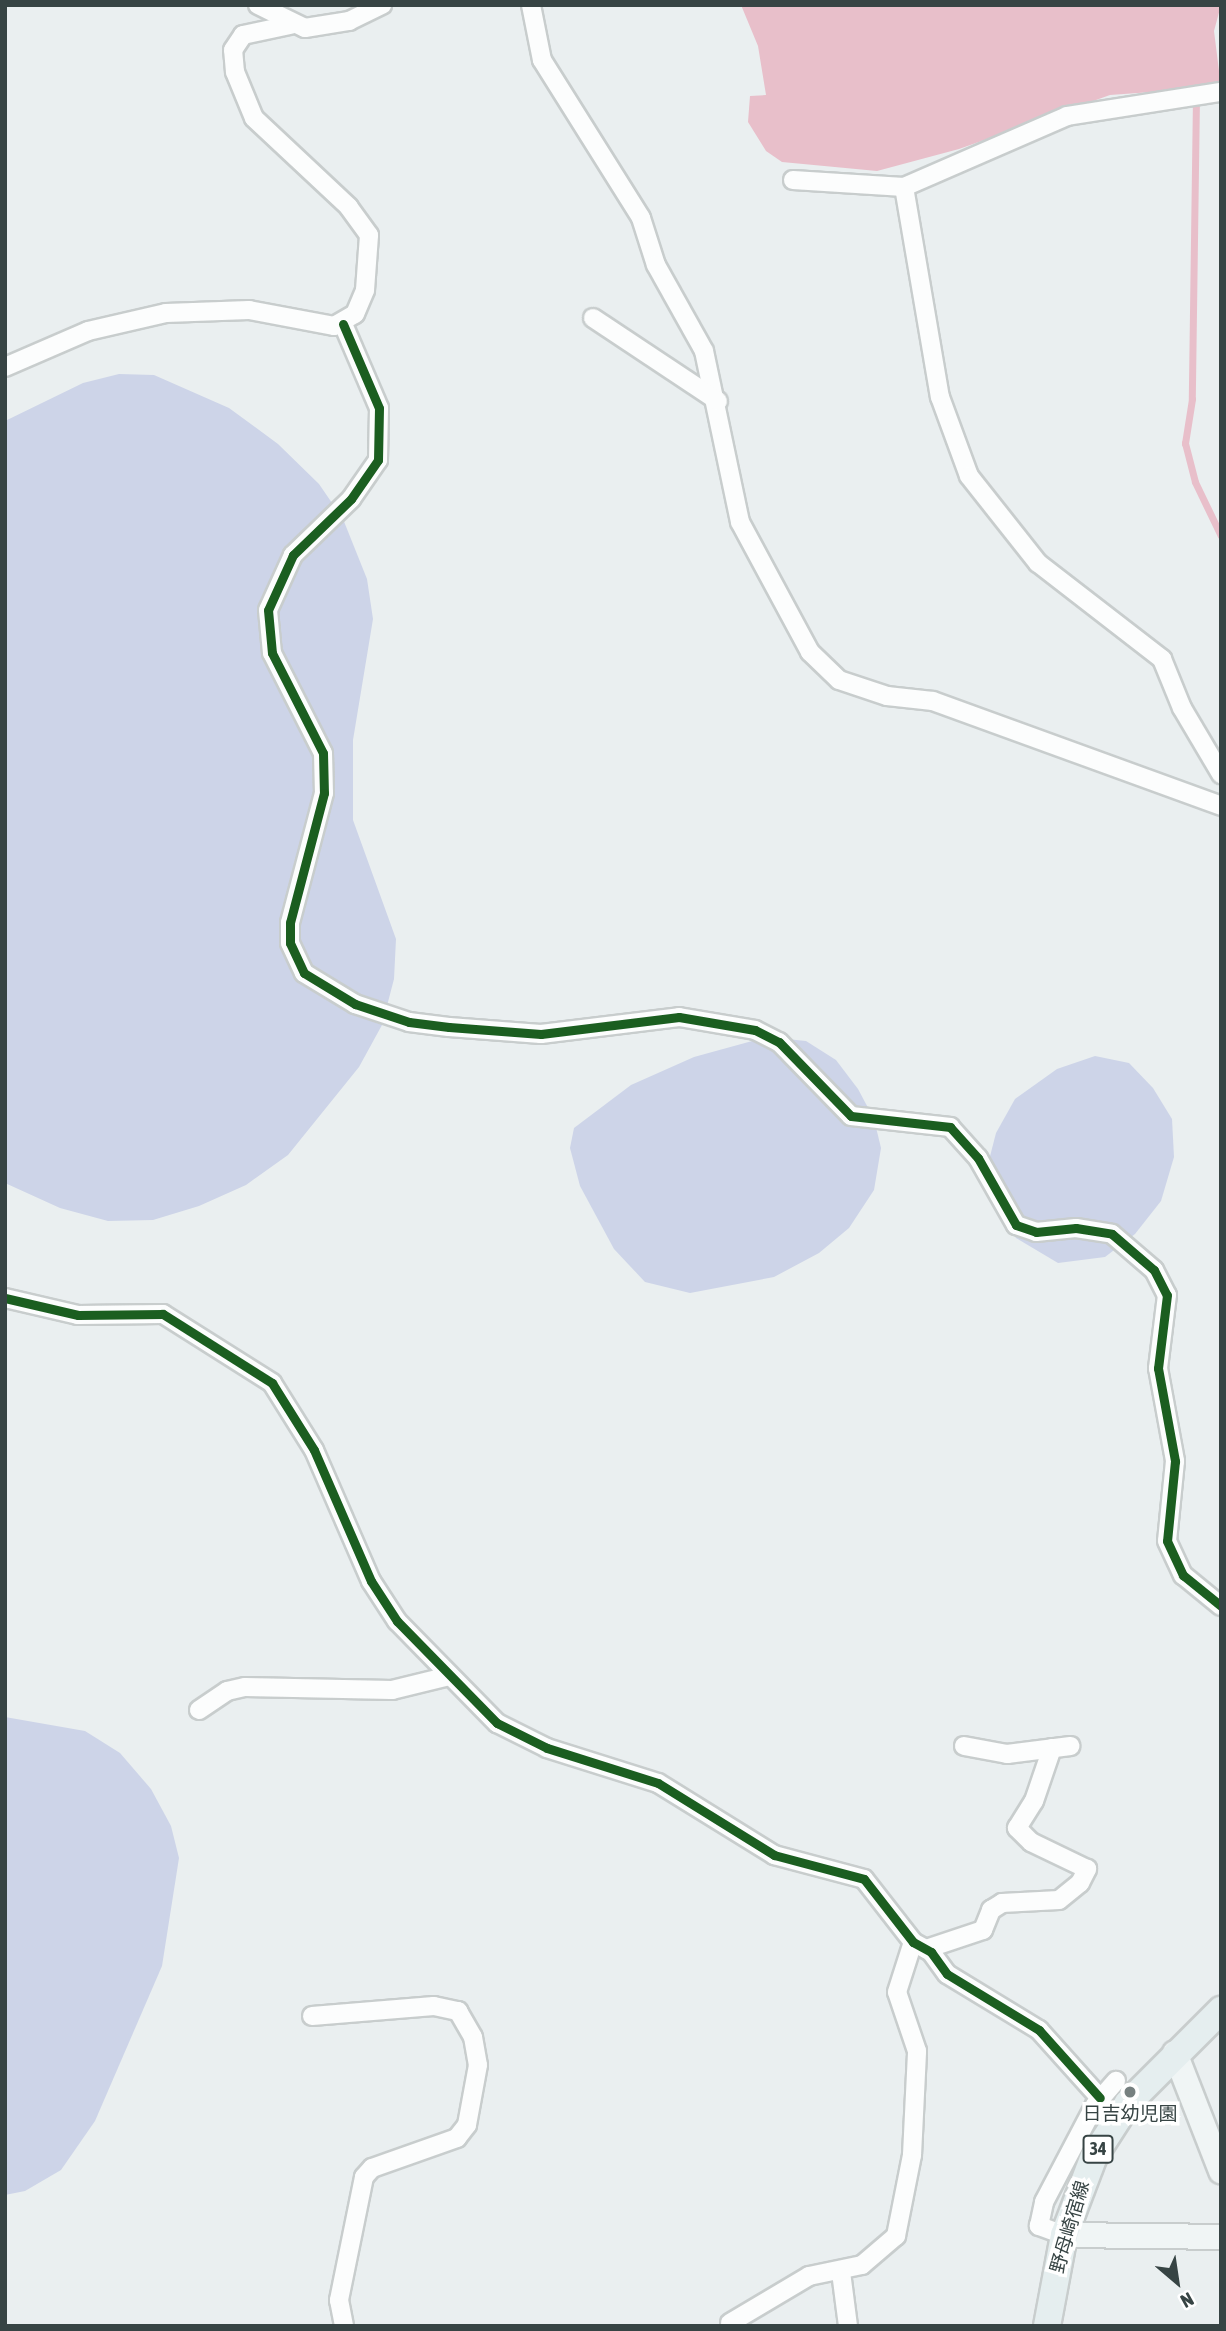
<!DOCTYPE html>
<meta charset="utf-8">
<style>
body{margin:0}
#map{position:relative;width:1226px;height:2331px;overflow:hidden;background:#eaeff0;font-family:"Asap Condensed","Noto Sans JP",sans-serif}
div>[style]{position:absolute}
.green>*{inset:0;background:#cdd4e8}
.water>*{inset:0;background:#e8bfca}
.stream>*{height:7px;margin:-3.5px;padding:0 3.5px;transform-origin:3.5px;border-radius:3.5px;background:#e8bfca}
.roads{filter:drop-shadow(2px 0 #c8cdcd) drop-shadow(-2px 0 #c8cdcd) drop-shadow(0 2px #c8cdcd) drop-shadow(0 -2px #c8cdcd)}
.street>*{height:18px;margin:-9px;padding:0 9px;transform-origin:9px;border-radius:9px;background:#fcfdfd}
.secondary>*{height:24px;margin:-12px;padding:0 12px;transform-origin:12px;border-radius:12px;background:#f0f5f5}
.primary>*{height:26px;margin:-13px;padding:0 13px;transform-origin:13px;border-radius:13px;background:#e5eeef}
.cycleway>*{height:9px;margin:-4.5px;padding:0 4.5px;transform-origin:4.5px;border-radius:4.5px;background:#1b5e20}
.dots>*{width:19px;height:19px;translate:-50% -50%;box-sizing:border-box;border:4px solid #fff;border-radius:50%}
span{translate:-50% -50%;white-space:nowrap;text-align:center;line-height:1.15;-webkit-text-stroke:7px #fff;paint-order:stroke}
.shield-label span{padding:2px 5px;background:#fff;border:2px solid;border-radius:5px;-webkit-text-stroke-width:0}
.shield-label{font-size:18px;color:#374444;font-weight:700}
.poi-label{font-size:19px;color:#374444}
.street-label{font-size:19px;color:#374444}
.frame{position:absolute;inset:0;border:7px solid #374444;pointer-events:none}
.north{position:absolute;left:1142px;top:2247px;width:70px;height:70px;-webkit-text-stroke:5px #fff;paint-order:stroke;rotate:151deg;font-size:19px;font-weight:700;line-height:28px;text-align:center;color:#374444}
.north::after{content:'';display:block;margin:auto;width:24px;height:32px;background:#374444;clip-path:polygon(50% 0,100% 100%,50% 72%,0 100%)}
</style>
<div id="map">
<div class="green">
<div style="clip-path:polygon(119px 374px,154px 375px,229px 408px,278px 444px,319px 484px,343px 519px,367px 579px,373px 619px,353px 740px,353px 820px,396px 939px,394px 979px,382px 1025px,359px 1067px,288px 1155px,246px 1185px,199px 1206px,153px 1220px,108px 1221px,60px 1208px,5px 1183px,5px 421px,83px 383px)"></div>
<div style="clip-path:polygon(767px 1037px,806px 1041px,836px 1060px,858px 1089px,874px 1119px,881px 1148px,874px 1190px,849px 1228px,819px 1253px,774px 1277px,690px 1293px,645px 1282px,614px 1249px,580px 1186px,570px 1148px,574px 1128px,631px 1085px,694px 1057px)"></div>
<div style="clip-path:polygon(1095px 1056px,1129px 1063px,1153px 1088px,1172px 1119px,1174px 1157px,1161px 1201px,1135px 1234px,1105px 1257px,1058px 1263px,1016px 1238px,987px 1196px,987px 1168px,996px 1133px,1015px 1099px,1057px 1069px)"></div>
<div style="clip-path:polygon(5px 1717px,85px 1731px,120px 1753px,151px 1789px,171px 1826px,179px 1858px,162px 1966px,95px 2121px,61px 2170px,25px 2191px,5px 2195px)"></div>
</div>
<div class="water">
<div style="clip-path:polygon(741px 5px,1221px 5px,1214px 31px,1221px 87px,1110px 95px,959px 149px,877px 171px,782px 162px,766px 151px,748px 122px,750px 96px,766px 95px,758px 46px)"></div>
</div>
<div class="stream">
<div style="left:1196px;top:97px;width:302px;rotate:90.8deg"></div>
<div style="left:1192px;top:399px;width:45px;rotate:99deg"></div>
<div style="left:1185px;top:443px;width:40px;rotate:75.6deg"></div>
<div style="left:1195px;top:482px;width:60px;rotate:64.3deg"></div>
</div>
<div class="roads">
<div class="street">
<div style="left:258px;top:5px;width:52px;rotate:26.1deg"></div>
<div style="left:305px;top:28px;width:45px;rotate:-9deg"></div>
<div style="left:349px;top:21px;width:37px;rotate:-26deg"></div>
<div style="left:531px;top:5px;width:56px;rotate:78.7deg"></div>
<div style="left:542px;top:60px;width:186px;rotate:57.9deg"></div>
<div style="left:641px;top:218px;width:49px;rotate:72.3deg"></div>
<div style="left:656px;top:265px;width:98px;rotate:60.8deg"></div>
<div style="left:704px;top:351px;width:175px;rotate:78.1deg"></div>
<div style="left:740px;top:522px;width:148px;rotate:61.7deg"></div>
<div style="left:810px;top:652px;width:40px;rotate:44deg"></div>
<div style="left:839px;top:680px;width:51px;rotate:18.4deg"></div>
<div style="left:887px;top:696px;width:46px;rotate:6.2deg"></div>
<div style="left:933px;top:701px;width:307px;rotate:20deg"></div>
<div style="left:793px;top:180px;width:111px;rotate:3.6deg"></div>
<div style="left:904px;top:187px;width:178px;rotate:-23.5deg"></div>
<div style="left:1067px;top:116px;width:156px;rotate:-8.9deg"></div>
<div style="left:904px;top:187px;width:213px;rotate:80.3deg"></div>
<div style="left:940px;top:397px;width:84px;rotate:69.8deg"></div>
<div style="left:969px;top:476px;width:111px;rotate:51.6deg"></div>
<div style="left:1038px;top:563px;width:157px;rotate:37.7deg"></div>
<div style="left:1162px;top:659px;width:53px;rotate:67.8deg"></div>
<div style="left:1182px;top:708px;width:77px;rotate:59.4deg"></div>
<div style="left:593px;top:318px;width:150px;rotate:33.6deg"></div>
<div style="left:343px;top:324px;width:91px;rotate:66.8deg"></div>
<div style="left:379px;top:408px;width:52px;rotate:91.1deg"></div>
<div style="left:378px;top:460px;width:47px;rotate:124.7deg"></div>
<div style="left:351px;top:499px;width:81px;rotate:136deg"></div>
<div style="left:293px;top:555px;width:60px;rotate:114.4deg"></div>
<div style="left:268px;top:610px;width:43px;rotate:84.7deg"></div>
<div style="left:272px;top:653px;width:112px;rotate:63deg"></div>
<div style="left:323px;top:753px;width:40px;rotate:88.6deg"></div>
<div style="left:324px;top:793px;width:134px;rotate:104.7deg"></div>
<div style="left:290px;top:923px;width:20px;rotate:90deg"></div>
<div style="left:290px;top:943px;width:33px;rotate:65deg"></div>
<div style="left:304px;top:973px;width:60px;rotate:31.3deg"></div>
<div style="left:355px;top:1004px;width:57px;rotate:18.4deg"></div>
<div style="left:409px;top:1022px;width:40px;rotate:7.1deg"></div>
<div style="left:449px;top:1027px;width:92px;rotate:4.4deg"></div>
<div style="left:541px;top:1034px;width:139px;rotate:-7deg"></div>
<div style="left:679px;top:1017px;width:77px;rotate:9.7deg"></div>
<div style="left:755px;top:1030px;width:27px;rotate:27deg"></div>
<div style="left:779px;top:1042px;width:103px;rotate:45.8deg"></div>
<div style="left:851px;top:1116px;width:100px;rotate:6.3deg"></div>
<div style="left:950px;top:1127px;width:42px;rotate:47.9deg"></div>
<div style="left:978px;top:1158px;width:77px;rotate:60.4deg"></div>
<div style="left:1016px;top:1225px;width:21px;rotate:19deg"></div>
<div style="left:1036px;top:1232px;width:40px;rotate:-5.7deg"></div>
<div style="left:1076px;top:1228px;width:36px;rotate:9deg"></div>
<div style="left:1112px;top:1234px;width:55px;rotate:40.6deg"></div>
<div style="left:1154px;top:1270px;width:28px;rotate:63deg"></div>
<div style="left:1167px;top:1295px;width:74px;rotate:97deg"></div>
<div style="left:1158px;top:1368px;width:95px;rotate:79.6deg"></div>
<div style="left:1175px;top:1461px;width:80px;rotate:95.7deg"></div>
<div style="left:1167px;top:1541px;width:38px;rotate:65deg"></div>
<div style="left:1183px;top:1575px;width:49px;rotate:39.2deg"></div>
<div style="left:5px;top:367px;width:90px;rotate:-23.4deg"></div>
<div style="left:88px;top:331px;width:80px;rotate:-13deg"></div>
<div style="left:166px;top:313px;width:83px;rotate:-2.1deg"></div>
<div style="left:249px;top:310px;width:86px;rotate:10.7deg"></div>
<div style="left:334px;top:326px;width:24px;rotate:-30deg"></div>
<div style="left:355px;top:314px;width:26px;rotate:-67deg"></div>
<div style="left:365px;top:290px;width:55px;rotate:-85.8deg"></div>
<div style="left:369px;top:235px;width:34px;rotate:-126deg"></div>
<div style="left:349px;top:207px;width:130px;rotate:-136.9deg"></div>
<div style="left:254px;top:118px;width:50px;rotate:-112.4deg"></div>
<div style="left:235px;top:72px;width:22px;rotate:-95deg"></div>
<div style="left:233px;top:50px;width:18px;rotate:-56deg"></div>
<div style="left:243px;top:35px;width:48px;rotate:-12deg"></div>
<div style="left:5px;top:1298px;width:75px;rotate:13.1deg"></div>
<div style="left:78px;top:1315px;width:85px;rotate:-0.7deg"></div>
<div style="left:163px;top:1314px;width:129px;rotate:32.3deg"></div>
<div style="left:272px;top:1383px;width:79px;rotate:57.9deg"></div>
<div style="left:314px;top:1450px;width:143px;rotate:66.5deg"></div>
<div style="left:371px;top:1581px;width:48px;rotate:57deg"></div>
<div style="left:397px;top:1621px;width:143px;rotate:45.6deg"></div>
<div style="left:497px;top:1723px;width:56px;rotate:26.6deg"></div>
<div style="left:547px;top:1748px;width:116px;rotate:17.5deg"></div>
<div style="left:658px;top:1783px;width:137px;rotate:31.8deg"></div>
<div style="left:774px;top:1855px;width:93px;rotate:14.9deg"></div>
<div style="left:864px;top:1879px;width:80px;rotate:52.1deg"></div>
<div style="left:913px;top:1942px;width:21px;rotate:29deg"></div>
<div style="left:931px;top:1952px;width:27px;rotate:54deg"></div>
<div style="left:947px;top:1974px;width:108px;rotate:31.3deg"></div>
<div style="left:1039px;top:2030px;width:91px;rotate:48.1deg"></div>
<div style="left:199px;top:1710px;width:34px;rotate:-34deg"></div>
<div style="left:227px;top:1691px;width:18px;rotate:-13deg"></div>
<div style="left:245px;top:1687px;width:147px;rotate:1.2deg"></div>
<div style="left:392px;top:1690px;width:59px;rotate:-13.8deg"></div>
<div style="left:964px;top:1746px;width:44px;rotate:10.5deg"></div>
<div style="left:1007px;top:1754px;width:64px;rotate:-7.2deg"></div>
<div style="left:926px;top:1949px;width:60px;rotate:-18.4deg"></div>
<div style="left:983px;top:1930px;width:22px;rotate:-68deg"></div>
<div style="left:991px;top:1910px;width:13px;rotate:-32deg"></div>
<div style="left:1002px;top:1903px;width:57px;rotate:-3deg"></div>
<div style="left:1059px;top:1900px;width:27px;rotate:-39deg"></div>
<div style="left:1080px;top:1883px;width:16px;rotate:-63deg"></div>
<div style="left:1087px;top:1869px;width:62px;rotate:-154.3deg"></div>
<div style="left:1031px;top:1842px;width:20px;rotate:-135deg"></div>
<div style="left:1017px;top:1828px;width:32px;rotate:-58deg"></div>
<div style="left:1034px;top:1801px;width:56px;rotate:-71.2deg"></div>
<div style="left:312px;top:2016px;width:122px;rotate:-4.7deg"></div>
<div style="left:434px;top:2006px;width:25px;rotate:12deg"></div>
<div style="left:458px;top:2011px;width:30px;rotate:60deg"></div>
<div style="left:473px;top:2037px;width:28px;rotate:80deg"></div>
<div style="left:478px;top:2065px;width:61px;rotate:100.4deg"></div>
<div style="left:467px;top:2125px;width:16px;rotate:128deg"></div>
<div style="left:457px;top:2138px;width:90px;rotate:160.6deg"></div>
<div style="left:372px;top:2168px;width:12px;rotate:132deg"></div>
<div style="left:364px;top:2177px;width:126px;rotate:101.5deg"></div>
<div style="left:339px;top:2300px;width:26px;rotate:79deg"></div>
<div style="left:1064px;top:2235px;width:27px;rotate:-160deg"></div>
<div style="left:1039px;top:2226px;width:25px;rotate:-78deg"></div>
<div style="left:1044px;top:2202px;width:110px;rotate:-62.3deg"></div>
<div style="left:1095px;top:2105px;width:32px;rotate:-49deg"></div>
<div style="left:841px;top:2272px;width:54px;rotate:82.6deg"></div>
<div style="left:730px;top:2323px;width:92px;rotate:-30.7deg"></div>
<div style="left:809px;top:2276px;width:54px;rotate:-11.7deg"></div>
<div style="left:862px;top:2265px;width:45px;rotate:-40.5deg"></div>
<div style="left:896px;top:2236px;width:83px;rotate:-78.8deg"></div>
<div style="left:912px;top:2155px;width:104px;rotate:-87.2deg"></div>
<div style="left:917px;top:2051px;width:62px;rotate:-108.7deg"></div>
<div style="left:897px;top:1992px;width:52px;rotate:-72.3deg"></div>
</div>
<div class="secondary">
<div style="left:1175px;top:2053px;width:127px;rotate:68.7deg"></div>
<div style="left:1064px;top:2235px;width:157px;rotate:0.7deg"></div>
</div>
<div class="primary">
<div style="left:1047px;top:2326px;width:93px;rotate:-79.4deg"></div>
<div style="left:1064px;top:2235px;width:85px;rotate:-69.2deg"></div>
<div style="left:1094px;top:2156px;width:63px;rotate:-57.3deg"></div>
<div style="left:1128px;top:2103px;width:132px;rotate:-45deg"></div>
</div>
</div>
<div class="cycleway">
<div style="left:343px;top:324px;width:91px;rotate:66.8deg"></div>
<div style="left:379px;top:408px;width:52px;rotate:91.1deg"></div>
<div style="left:378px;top:460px;width:47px;rotate:124.7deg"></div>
<div style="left:351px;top:499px;width:81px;rotate:136deg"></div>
<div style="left:293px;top:555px;width:60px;rotate:114.4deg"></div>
<div style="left:268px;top:610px;width:43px;rotate:84.7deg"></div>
<div style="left:272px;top:653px;width:112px;rotate:63deg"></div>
<div style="left:323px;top:753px;width:40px;rotate:88.6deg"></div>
<div style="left:324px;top:793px;width:134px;rotate:104.7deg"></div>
<div style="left:290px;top:923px;width:20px;rotate:90deg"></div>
<div style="left:290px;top:943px;width:33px;rotate:65deg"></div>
<div style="left:304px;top:973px;width:60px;rotate:31.3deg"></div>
<div style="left:355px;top:1004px;width:57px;rotate:18.4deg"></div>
<div style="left:409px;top:1022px;width:40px;rotate:7.1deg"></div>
<div style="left:449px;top:1027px;width:92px;rotate:4.4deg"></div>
<div style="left:541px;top:1034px;width:139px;rotate:-7deg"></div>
<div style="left:679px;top:1017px;width:77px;rotate:9.7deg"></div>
<div style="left:755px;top:1030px;width:27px;rotate:27deg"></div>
<div style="left:779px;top:1042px;width:103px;rotate:45.8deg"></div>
<div style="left:851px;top:1116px;width:100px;rotate:6.3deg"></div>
<div style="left:950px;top:1127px;width:42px;rotate:47.9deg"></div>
<div style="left:978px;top:1158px;width:77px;rotate:60.4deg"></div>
<div style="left:1016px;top:1225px;width:21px;rotate:19deg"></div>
<div style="left:1036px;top:1232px;width:40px;rotate:-5.7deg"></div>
<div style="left:1076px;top:1228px;width:36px;rotate:9deg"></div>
<div style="left:1112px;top:1234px;width:55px;rotate:40.6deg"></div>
<div style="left:1154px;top:1270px;width:28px;rotate:63deg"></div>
<div style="left:1167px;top:1295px;width:74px;rotate:97deg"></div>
<div style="left:1158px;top:1368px;width:95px;rotate:79.6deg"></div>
<div style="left:1175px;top:1461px;width:80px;rotate:95.7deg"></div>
<div style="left:1167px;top:1541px;width:38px;rotate:65deg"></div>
<div style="left:1183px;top:1575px;width:49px;rotate:39.2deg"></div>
<div style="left:5px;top:1298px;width:75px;rotate:13.1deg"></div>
<div style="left:78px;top:1315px;width:85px;rotate:-0.7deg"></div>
<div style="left:163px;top:1314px;width:129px;rotate:32.3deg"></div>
<div style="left:272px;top:1383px;width:79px;rotate:57.9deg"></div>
<div style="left:314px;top:1450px;width:143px;rotate:66.5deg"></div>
<div style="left:371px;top:1581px;width:48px;rotate:57deg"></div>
<div style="left:397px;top:1621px;width:143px;rotate:45.6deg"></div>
<div style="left:497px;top:1723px;width:56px;rotate:26.6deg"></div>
<div style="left:547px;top:1748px;width:116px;rotate:17.5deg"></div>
<div style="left:658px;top:1783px;width:137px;rotate:31.8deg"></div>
<div style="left:774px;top:1855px;width:93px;rotate:14.9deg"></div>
<div style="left:864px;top:1879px;width:80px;rotate:52.1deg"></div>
<div style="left:913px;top:1942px;width:21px;rotate:29deg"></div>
<div style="left:931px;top:1952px;width:27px;rotate:54deg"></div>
<div style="left:947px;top:1974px;width:108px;rotate:31.3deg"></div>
<div style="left:1039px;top:2030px;width:91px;rotate:48.1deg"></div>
</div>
<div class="dots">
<div style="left:1130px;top:2092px;background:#768080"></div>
</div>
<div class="shield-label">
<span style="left:1098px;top:2149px">34</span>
</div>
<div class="poi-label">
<span style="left:1130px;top:2114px">日吉幼児園</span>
</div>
<div class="street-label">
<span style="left:1070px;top:2227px;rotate:-74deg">野母崎宿線</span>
</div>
<div class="frame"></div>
<div class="north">N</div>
</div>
